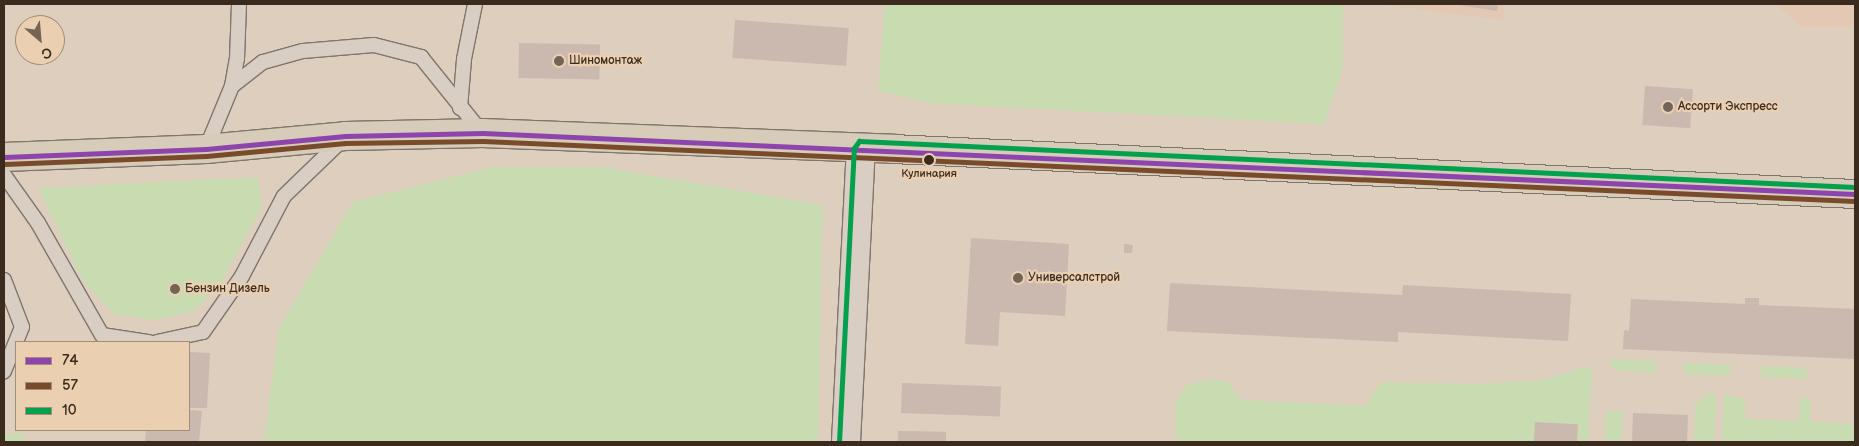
<!DOCTYPE html>
<meta charset="utf-8">
<style>
body{margin:0}
#map{position:relative;width:1859px;height:446px;overflow:hidden;background:#ddcebe;font-family:"Balsamiq Sans",sans-serif}
div>[style]{position:absolute}
.built>*{inset:0;background:#e3c8b4}
.green>*{inset:0;background:#c9dcb1;transform-origin:0 0}
.building>*{inset:0;background:#cbb8af;transform-origin:0 0}
.roads{filter:drop-shadow(1px 0 #7f756b) drop-shadow(-1px 0 #7f756b) drop-shadow(0 1px #7f756b) drop-shadow(0 -1px #7f756b)}
.service>*{height:14px;margin:-7px;padding:0 7px;transform-origin:7px;border-radius:7px;background:#d8cec3}
.tertiary>*{height:28px;margin:-14px;padding:0 14px;transform-origin:14px;border-radius:14px;background:#d8cec3}
.primary>*{height:28px;margin:-14px;padding:0 14px;transform-origin:14px;border-radius:14px;background:#d6ccb9}
.bus-1>*{height:5px;margin:-2.5px;padding:0 2.5px;transform-origin:2.5px;border-radius:2.5px;background:#8e44ad}
.bus-2>*{height:5px;margin:-2.5px;padding:0 2.5px;transform-origin:2.5px;border-radius:2.5px;background:#7a4b2a}
.bus-3>*{height:5px;margin:-2.5px;padding:0 2.5px;transform-origin:2.5px;border-radius:2.5px;background:#03a04e}
.dots>*{width:14px;height:14px;translate:-50% -50%;box-sizing:border-box;border:2px solid #eacfb1;border-radius:50%}
span{translate:-50% -50%;white-space:nowrap;text-align:center;line-height:1.15;-webkit-text-stroke:4.5px #eacfb1;paint-order:stroke}
.bus-label{font-size:11px;color:#3b2a1e}
.poi-label{font-size:12px;color:#3b2a1e}
.left{translate:0 -50%;text-align:left}
.frame{position:absolute;inset:0;border:5px solid #3b2a1e;pointer-events:none}
.legend{position:absolute;left:15px;top:341px;width:175px;height:90px;box-sizing:border-box;background:#eacfb1;border:1px solid #a48d76;margin:0;padding:6px 9px;list-style:none;font-size:15px;color:#3b2a1e}
.legend li{display:flex;align-items:center;gap:10px;height:25px}
.legend b{width:25px;border:1px solid #a48d76}
.north{position:absolute;left:15px;top:15px;width:50px;height:50px;box-sizing:border-box;background:#eacfb1;border:1px solid #a48d76;border-radius:50%;rotate:153deg;font-size:14px;font-weight:700;line-height:20px;text-align:center;color:#3b2a1e}
.north::after{content:'';display:block;margin:auto;width:18px;height:22px;background:#746356;clip-path:polygon(50% 0,100% 100%,50% 72%,0 100%)}
</style>
<div id="map">
<div class="built">
<div style="clip-path:polygon(1376px 4px,1505px 4px,1503px 20px)"></div>
<div style="clip-path:polygon(1775px 4px,1855px 4px,1855px 27px,1803px 27px)"></div>
</div>
<div class="green">
<div style="clip-path:polygon(885px 4px,1343px 4px,1343px 69px,1324px 124px,926px 103px,878px 90px)"></div>
<div style="clip-path:polygon(493px 167px,602px 167px,823px 205px,818px 442px,264px 442px,279px 328px,353px 202px)"></div>
<div style="clip-path:polygon(258px 177px,262px 207px,221px 283px,194px 311px,156px 320px,114px 314px,83px 281px,38px 188px)"></div>
<div style="clip-path:polygon(1609px 359px,1656px 361px,1655px 373px,1619px 371px,1612px 367px)"></div>
<div style="left:1684px;top:363px;width:47px;height:11px;rotate:2deg"></div>
<div style="left:1761px;top:366px;width:46px;height:11px;rotate:2deg"></div>
<div style="clip-path:polygon(1585px 367px,1592px 367px,1588px 442px,1175px 442px,1176px 402px,1186px 385px,1211px 379px,1228px 382px,1242px 400px,1365px 406px,1382px 382px,1480px 384px,1543px 380px)"></div>
<div style="clip-path:polygon(1707px 393px,1716px 394px,1714px 442px,1694px 442px,1695px 406px)"></div>
<div style="clip-path:polygon(1724px 394px,1744px 399px,1746px 419px,1799px 421px,1801px 397px,1811px 398px,1810px 421px,1855px 424px,1855px 442px,1722px 442px)"></div>
<div style="left:1606px;top:411px;width:17px;height:29px;rotate:3deg"></div>
<div style="clip-path:polygon(21px 432px,26px 442px,4px 442px,4px 435px)"></div>
</div>
<div class="building">
<div style="clip-path:polygon(1452px 4px,1498px 4px,1497px 11px)"></div>
<div style="left:735px;top:20px;width:114px;height:38px;rotate:4deg"></div>
<div style="left:519px;top:43px;width:81px;height:35px;rotate:1deg"></div>
<div style="left:1645px;top:86px;width:48px;height:39px;rotate:4deg"></div>
<div style="clip-path:polygon(971px 238px,1069px 244px,1065px 316px,1000px 312px,998px 346px,965px 344px)"></div>
<div style="clip-path:polygon(1124px 244px,1133px 245px,1132px 253px,1124px 253px)"></div>
<div style="clip-path:polygon(1170px 283px,1402px 295px,1403px 285px,1571px 294px,1568px 341px,1398px 332px,1398px 342px,1167px 331px)"></div>
<div style="clip-path:polygon(1745px 298px,1759px 298px,1759px 305px,1855px 309px,1855px 359px,1623px 349px,1624px 330px,1629px 331px,1631px 299px,1745px 304px)"></div>
<div style="clip-path:polygon(189px 352px,210px 353px,207px 408px,189px 408px)"></div>
<div style="left:902px;top:383px;width:99px;height:30px;rotate:2deg"></div>
<div style="clip-path:polygon(189px 410px,202px 411px,199px 442px,145px 442px,146px 430px,189px 430px)"></div>
<div style="left:1633px;top:413px;width:55px;height:29px;rotate:2deg"></div>
<div style="left:1535px;top:422px;width:43px;height:20px;rotate:3deg"></div>
<div style="left:898px;top:431px;width:48px;height:11px;rotate:1deg"></div>
</div>
<div class="roads">
<div class="service">
<div style="left:232px;top:86px;width:27px;rotate:-80deg"></div>
<div style="left:237px;top:59px;width:55px;rotate:-87.9deg"></div>
<div style="left:460px;top:108px;width:49px;rotate:-85.3deg"></div>
<div style="left:464px;top:59px;width:56px;rotate:-78.7deg"></div>
<div style="left:206px;top:149px;width:68px;rotate:-67.6deg"></div>
<div style="left:232px;top:86px;width:39px;rotate:-38deg"></div>
<div style="left:263px;top:62px;width:41px;rotate:-15.4deg"></div>
<div style="left:303px;top:51px;width:71px;rotate:-4.8deg"></div>
<div style="left:374px;top:45px;width:49px;rotate:14.3deg"></div>
<div style="left:421px;top:57px;width:97px;rotate:51.2deg"></div>
<div style="left:4px;top:175px;width:59px;rotate:54.7deg"></div>
<div style="left:38px;top:223px;width:129px;rotate:60.3deg"></div>
<div style="left:102px;top:335px;width:48px;rotate:8.5deg"></div>
<div style="left:4px;top:280px;width:50px;rotate:69deg"></div>
<div style="left:22px;top:327px;width:48px;rotate:112.2deg"></div>
<div style="left:157px;top:342px;width:47px;rotate:-12.3deg"></div>
<div style="left:203px;top:332px;width:68px;rotate:-55.1deg"></div>
<div style="left:242px;top:276px;width:90px;rotate:-62.3deg"></div>
<div style="left:284px;top:196px;width:83px;rotate:-44deg"></div>
</div>
<div class="tertiary">
<div style="left:846px;top:442px;width:294px;rotate:-87.1deg"></div>
</div>
<div class="primary">
<div style="left:4px;top:157px;width:202px;rotate:-2.3deg"></div>
<div style="left:206px;top:149px;width:140px;rotate:-5.3deg"></div>
<div style="left:345px;top:136px;width:138px;rotate:-1.2deg"></div>
<div style="left:483px;top:133px;width:410px;rotate:2.2deg"></div>
<div style="left:893px;top:149px;width:963px;rotate:2.68deg"></div>
</div>
</div>
<div class="bus-1">
<div style="left:4px;top:157px;width:202px;rotate:-2.3deg"></div>
<div style="left:206px;top:149px;width:140px;rotate:-5.3deg"></div>
<div style="left:345px;top:136px;width:138px;rotate:-1.2deg"></div>
<div style="left:483px;top:133px;width:1373px;rotate:2.55deg"></div>
</div>
<div class="bus-2">
<div style="left:4px;top:164px;width:202px;rotate:-2.3deg"></div>
<div style="left:206px;top:156px;width:140px;rotate:-5.3deg"></div>
<div style="left:345px;top:143px;width:138px;rotate:-0.8deg"></div>
<div style="left:483px;top:141px;width:1373px;rotate:2.5deg"></div>
</div>
<div class="bus-3">
<div style="left:839px;top:442px;width:294px;rotate:-87.1deg"></div>
<div style="left:854px;top:148px;width:9px;rotate:-54deg"></div>
<div style="left:859px;top:141px;width:997px;rotate:2.64deg"></div>
</div>
<div class="dots">
<div style="left:559px;top:61px;background:#746356"></div>
<div style="left:1668px;top:107px;background:#746356"></div>
<div style="left:929px;top:160px;background:#3b2a1e"></div>
<div style="left:1018px;top:278px;background:#746356"></div>
<div style="left:175px;top:289px;background:#746356"></div>
</div>
<div class="bus-label">
<span style="left:929px;top:174px">Кулинария</span>
</div>
<div class="poi-label">
<span class="left" style="left:569px;top:61px">Шиномонтаж</span>
<span class="left" style="left:1678px;top:107px">Ассорти Экспресс</span>
<span class="left" style="left:1028px;top:278px">Универсалстрой</span>
<span class="left" style="left:185px;top:289px">Бензин Дизель</span>
</div>
<div class="frame"></div>
<ul class="legend">
<li><b style="height:6px;background:#8e44ad"></b>74</li>
<li><b style="height:6px;background:#7a4b2a"></b>57</li>
<li><b style="height:6px;background:#03a04e"></b>10</li>
</ul>
<div class="north">С</div>
</div>
